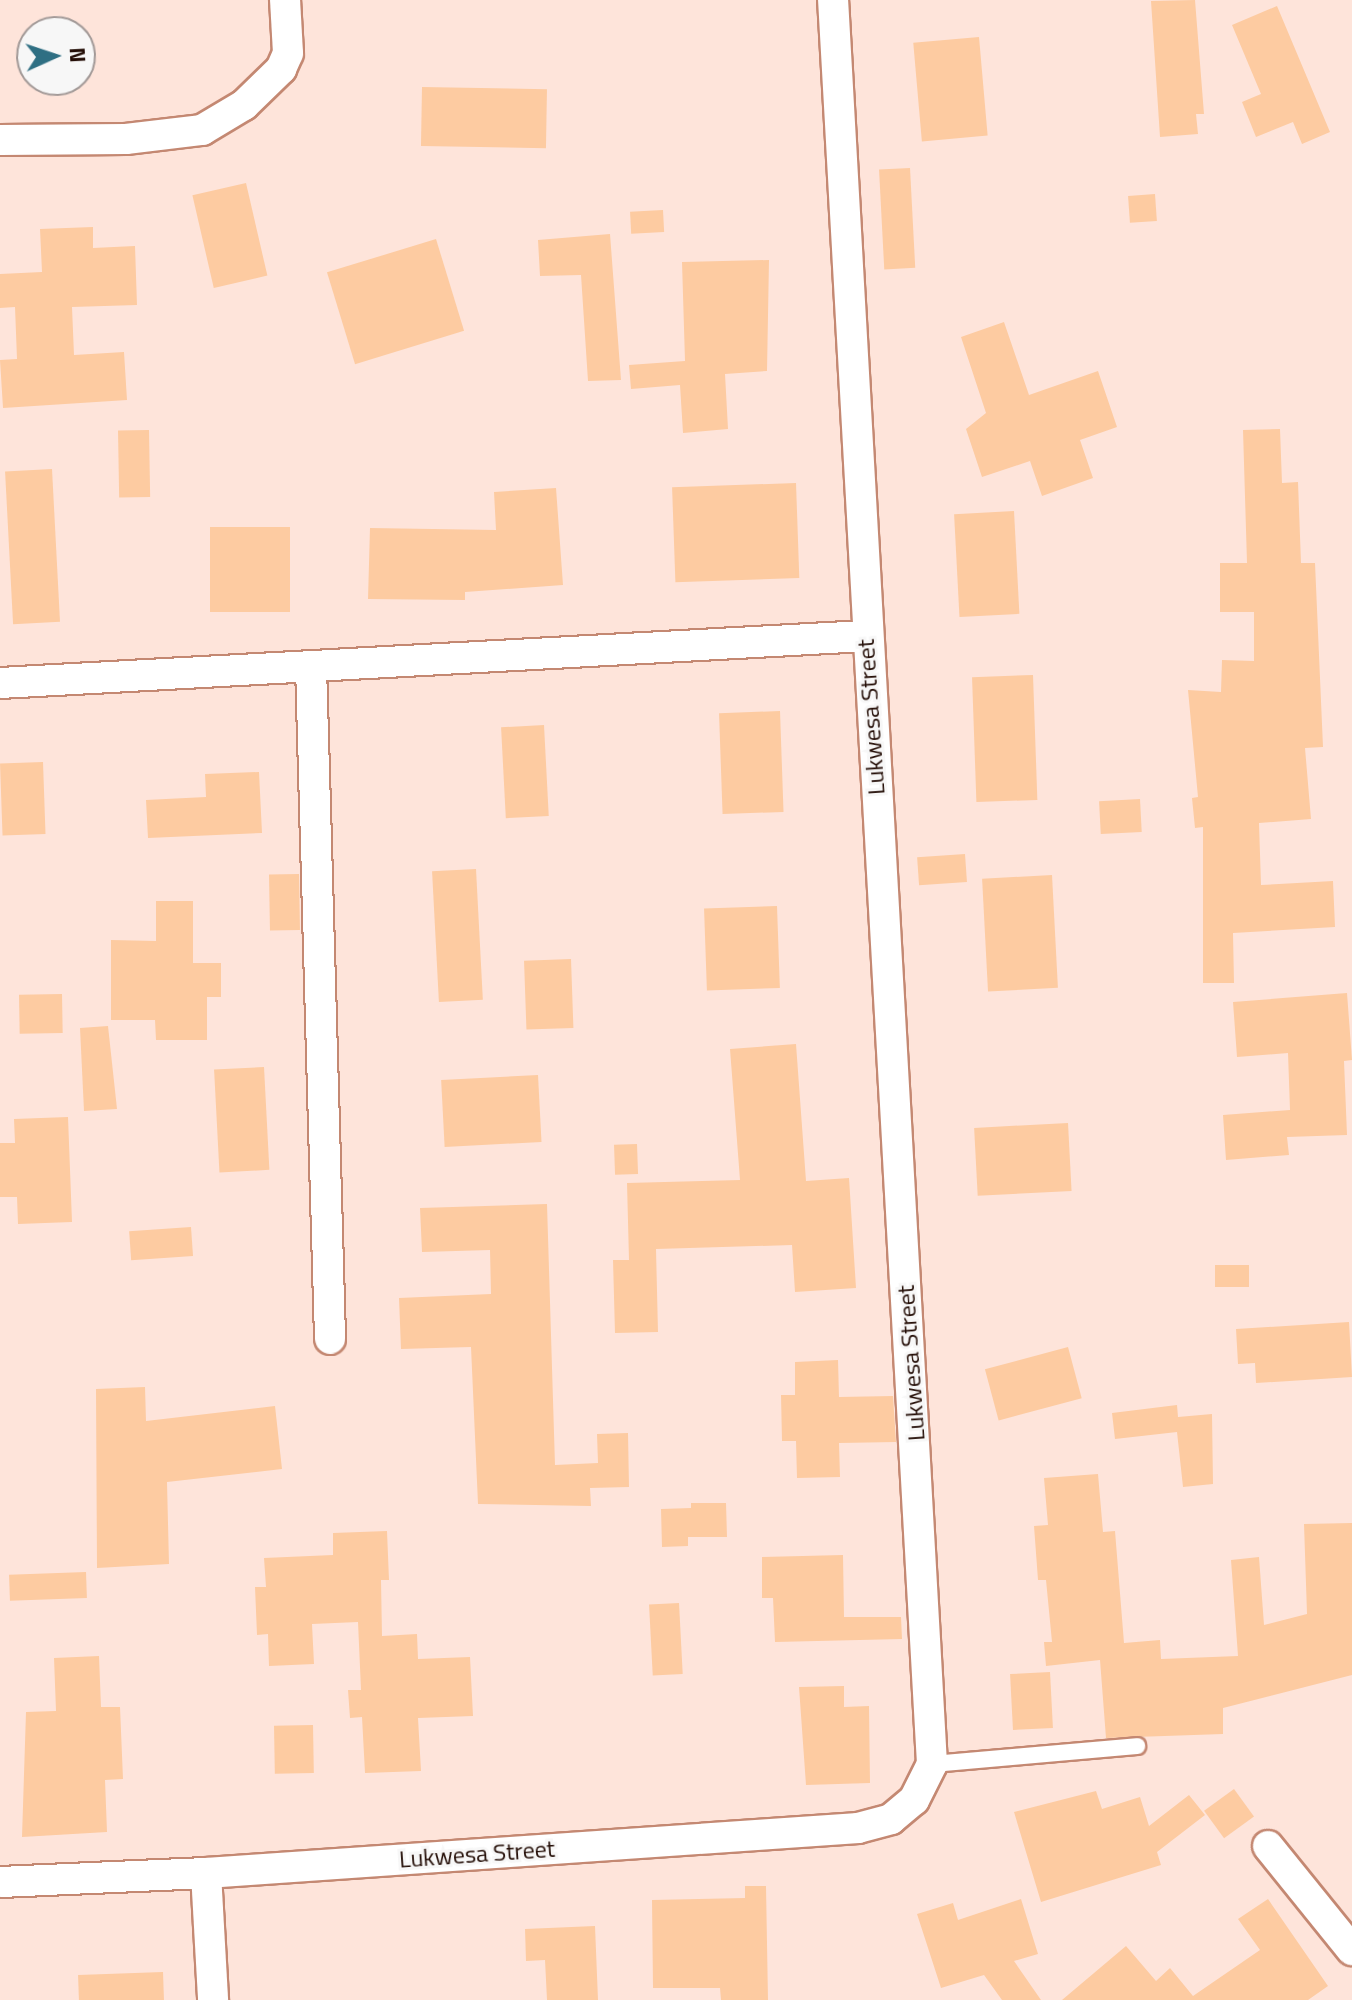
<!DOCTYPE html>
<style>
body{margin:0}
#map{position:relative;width:1352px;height:2000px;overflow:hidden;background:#fee4da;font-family:"Titillium Web",sans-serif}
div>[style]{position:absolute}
.building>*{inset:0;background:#fdcba1;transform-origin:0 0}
.roads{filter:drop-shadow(2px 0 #c48872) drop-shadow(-2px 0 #c48872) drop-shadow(0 2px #c48872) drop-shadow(0 -2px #c48872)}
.service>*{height:16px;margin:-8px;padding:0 8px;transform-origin:8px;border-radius:8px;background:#fff}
.minor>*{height:30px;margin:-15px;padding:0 15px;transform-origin:15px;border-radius:15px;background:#fff}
span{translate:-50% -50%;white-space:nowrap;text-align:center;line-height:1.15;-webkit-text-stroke:6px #f7f7f7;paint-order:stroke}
.street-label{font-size:24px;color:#230d06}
.north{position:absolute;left:16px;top:16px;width:80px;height:80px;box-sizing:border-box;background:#f7f7f7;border:2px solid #a29997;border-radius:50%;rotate:87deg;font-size:22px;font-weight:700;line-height:32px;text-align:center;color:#230d06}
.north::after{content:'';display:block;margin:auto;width:28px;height:36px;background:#2f6f83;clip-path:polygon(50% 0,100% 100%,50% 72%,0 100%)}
</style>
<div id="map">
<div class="building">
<div style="clip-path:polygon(1195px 0,1204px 114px,1196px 114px,1198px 134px,1160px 137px,1151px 1px)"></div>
<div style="clip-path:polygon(1277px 6px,1330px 132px,1302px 144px,1293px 122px,1256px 137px,1242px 102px,1261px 94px,1232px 25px)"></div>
<div style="left:979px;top:37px;width:99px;height:66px;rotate:85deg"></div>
<div style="left:422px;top:87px;width:125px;height:59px;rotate:1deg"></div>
<div style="left:910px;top:168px;width:100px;height:31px;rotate:87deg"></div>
<div style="left:246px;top:183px;width:95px;height:55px;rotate:77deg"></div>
<div style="left:1155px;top:194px;width:27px;height:27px;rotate:86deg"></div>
<div style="left:663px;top:210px;width:22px;height:33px;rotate:87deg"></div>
<div style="clip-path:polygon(93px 227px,93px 248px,135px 246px,137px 305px,72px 307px,74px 355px,124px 352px,127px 400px,3px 408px,0 360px,17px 359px,15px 307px,0 308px,0 274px,42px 272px,40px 229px)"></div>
<div style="clip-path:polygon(610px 234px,621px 380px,588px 381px,581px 275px,540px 276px,538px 240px)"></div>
<div style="left:436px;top:239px;width:96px;height:114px;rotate:73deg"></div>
<div style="clip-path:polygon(769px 260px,767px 371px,725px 374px,728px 429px,683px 433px,680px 385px,631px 389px,629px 365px,685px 361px,682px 262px)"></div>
<div style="clip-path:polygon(1004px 322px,1029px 395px,1098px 371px,1117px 427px,1080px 440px,1093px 478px,1042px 496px,1030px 461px,982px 477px,966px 429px,986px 413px,961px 337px)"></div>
<div style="clip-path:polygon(1280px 429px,1282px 483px,1298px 482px,1301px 563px,1315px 563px,1323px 747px,1305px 748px,1311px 819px,1259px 823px,1261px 885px,1333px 881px,1335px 927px,1233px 933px,1234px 983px,1203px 983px,1203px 827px,1195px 828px,1192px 798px,1198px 797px,1188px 690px,1221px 692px,1222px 660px,1254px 661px,1254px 612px,1220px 612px,1220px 563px,1247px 563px,1243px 430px)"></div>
<div style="left:149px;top:430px;width:67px;height:31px;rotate:89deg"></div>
<div style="left:52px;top:469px;width:153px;height:47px;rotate:87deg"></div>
<div style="left:796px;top:483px;width:95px;height:124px;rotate:88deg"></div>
<div style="clip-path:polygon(556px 488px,563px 585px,465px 592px,465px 600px,368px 599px,370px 528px,496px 530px,494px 492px)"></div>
<div style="left:1014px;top:511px;width:103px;height:60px;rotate:87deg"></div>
<div style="left:210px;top:527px;width:80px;height:85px"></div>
<div style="left:1033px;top:675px;width:125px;height:61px;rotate:88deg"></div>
<div style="left:780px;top:711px;width:101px;height:61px;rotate:88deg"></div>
<div style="left:544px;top:725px;width:91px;height:43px;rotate:87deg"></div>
<div style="left:43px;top:762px;width:72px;height:43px;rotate:88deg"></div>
<div style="clip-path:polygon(259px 772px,262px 833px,148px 838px,146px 800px,206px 797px,205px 774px)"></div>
<div style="left:1140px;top:799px;width:33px;height:41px;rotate:87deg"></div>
<div style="left:965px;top:854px;width:28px;height:48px;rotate:86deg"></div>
<div style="left:476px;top:869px;width:131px;height:44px;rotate:87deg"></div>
<div style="left:299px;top:874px;width:56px;height:30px;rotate:89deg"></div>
<div style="left:1052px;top:875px;width:113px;height:70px;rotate:87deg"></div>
<div style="clip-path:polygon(156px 901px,193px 901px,193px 963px,221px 963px,221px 997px,207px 997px,207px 1040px,156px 1040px,155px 1020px,111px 1020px,111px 940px,156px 941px)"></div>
<div style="left:777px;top:906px;width:82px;height:73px;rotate:88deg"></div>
<div style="left:571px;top:959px;width:69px;height:47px;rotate:88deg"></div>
<div style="clip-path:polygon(1347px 993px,1352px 1060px,1344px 1061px,1347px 1135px,1287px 1137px,1289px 1155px,1226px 1160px,1223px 1115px,1290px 1110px,1288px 1053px,1237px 1057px,1233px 1002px)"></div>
<div style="left:62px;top:994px;width:39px;height:43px;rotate:89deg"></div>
<div style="clip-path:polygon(108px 1026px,117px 1109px,84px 1111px,80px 1028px)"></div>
<div style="clip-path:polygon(796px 1044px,806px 1181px,849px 1178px,856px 1288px,795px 1292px,792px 1245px,656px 1249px,658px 1332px,615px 1333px,613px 1260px,629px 1260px,627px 1183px,740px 1180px,730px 1049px)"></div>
<div style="left:264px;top:1067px;width:103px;height:50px;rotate:87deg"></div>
<div style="left:538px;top:1075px;width:67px;height:97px;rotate:87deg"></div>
<div style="clip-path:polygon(68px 1117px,72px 1222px,18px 1224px,17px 1197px,0 1197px,0 1143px,15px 1143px,14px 1119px)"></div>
<div style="left:1068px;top:1123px;width:68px;height:94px;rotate:87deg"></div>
<div style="left:637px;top:1144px;width:30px;height:23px;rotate:88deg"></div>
<div style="clip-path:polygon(547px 1204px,555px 1465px,598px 1463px,597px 1434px,628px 1433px,629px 1487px,590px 1488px,591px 1506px,478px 1504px,471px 1347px,401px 1349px,399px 1298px,491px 1294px,490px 1250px,422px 1252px,420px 1208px)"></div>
<div style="left:191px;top:1227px;width:29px;height:62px;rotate:86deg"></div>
<div style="left:1249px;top:1265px;width:22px;height:34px;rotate:90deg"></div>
<div style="clip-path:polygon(1349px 1322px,1352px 1377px,1256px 1383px,1255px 1363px,1238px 1364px,1236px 1329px)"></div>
<div style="left:1068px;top:1347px;width:53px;height:86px;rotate:75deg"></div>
<div style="clip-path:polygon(838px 1360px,839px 1397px,893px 1396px,896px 1442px,839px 1443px,840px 1477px,797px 1478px,796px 1441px,782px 1441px,781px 1395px,795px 1395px,795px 1362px)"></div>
<div style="clip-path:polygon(145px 1387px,146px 1421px,275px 1406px,282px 1469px,167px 1482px,169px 1564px,97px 1568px,96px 1389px)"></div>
<div style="clip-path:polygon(1177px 1405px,1178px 1417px,1212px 1414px,1213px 1484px,1183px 1487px,1177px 1432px,1115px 1439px,1112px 1413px)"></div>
<div style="clip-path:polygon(1098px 1474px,1103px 1532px,1115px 1531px,1124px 1643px,1160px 1640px,1161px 1659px,1238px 1656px,1231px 1560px,1259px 1557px,1264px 1625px,1307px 1614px,1304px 1524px,1352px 1523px,1352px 1675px,1223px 1708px,1223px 1734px,1106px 1738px,1100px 1660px,1046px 1666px,1044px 1642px,1052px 1642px,1046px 1580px,1038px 1580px,1034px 1526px,1048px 1525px,1044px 1478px)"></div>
<div style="clip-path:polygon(691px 1503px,726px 1503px,727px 1537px,688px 1537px,688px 1546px,662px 1547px,661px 1509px,691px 1508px)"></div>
<div style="clip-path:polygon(387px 1531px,389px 1580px,381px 1580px,382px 1636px,417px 1634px,418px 1659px,470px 1657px,473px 1716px,418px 1718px,421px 1771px,365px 1773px,362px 1717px,350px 1718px,348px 1690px,361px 1690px,358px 1622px,312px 1624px,314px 1664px,269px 1666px,268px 1634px,257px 1635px,255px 1587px,266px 1587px,264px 1558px,333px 1555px,333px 1533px)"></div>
<div style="clip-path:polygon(843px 1555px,844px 1617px,901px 1617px,902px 1639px,775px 1642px,773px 1598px,762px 1598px,762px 1557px)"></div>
<div style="left:86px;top:1572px;width:26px;height:77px;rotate:88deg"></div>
<div style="left:679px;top:1603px;width:71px;height:30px;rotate:87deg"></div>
<div style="clip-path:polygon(99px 1656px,101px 1707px,120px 1707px,123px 1779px,105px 1780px,107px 1832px,22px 1837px,26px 1712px,56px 1711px,54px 1658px)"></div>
<div style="left:1050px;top:1672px;width:56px;height:40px;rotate:87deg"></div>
<div style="clip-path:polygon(844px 1686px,844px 1707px,869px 1706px,870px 1783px,806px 1785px,799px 1687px)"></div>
<div style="left:313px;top:1725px;width:48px;height:39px;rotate:89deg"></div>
<div style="left:1234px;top:1789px;width:34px;height:37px;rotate:54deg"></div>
<div style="clip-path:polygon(1096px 1791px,1102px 1809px,1140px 1797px,1149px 1826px,1189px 1795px,1205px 1815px,1157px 1852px,1161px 1865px,1041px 1902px,1014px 1812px)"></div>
<div style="clip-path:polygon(745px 1886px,766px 1886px,768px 2000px,721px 2000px,720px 1988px,653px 1988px,652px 1900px,745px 1898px)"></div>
<div style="clip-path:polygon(1021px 1899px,1038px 1954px,1014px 1961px,1041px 2000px,1002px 2000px,984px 1975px,941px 1988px,917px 1914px,953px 1903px,958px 1920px)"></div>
<div style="clip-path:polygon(1268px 1899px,1328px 1986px,1308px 2000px,1062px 2000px,1126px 1946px,1156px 1981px,1170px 1968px,1193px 1996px,1260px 1950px,1238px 1919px)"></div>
<div style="clip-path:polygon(595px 1926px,598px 2000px,547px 2000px,545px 1960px,526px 1961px,525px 1929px)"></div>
<div style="left:163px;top:1972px;width:28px;height:85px;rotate:88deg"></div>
</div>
<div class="roads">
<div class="service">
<div style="left:932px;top:1764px;width:206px;rotate:-5deg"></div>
</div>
<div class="minor">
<div style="left:0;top:140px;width:126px;rotate:-0.5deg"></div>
<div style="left:126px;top:139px;width:77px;rotate:-6.8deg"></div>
<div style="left:202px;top:130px;width:49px;rotate:-30.8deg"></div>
<div style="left:244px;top:105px;width:52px;rotate:-44.2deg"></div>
<div style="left:281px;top:69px;width:17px;rotate:-66deg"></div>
<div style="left:288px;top:53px;width:53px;rotate:-93.2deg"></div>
<div style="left:311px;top:666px;width:673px;rotate:88.38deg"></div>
<div style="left:0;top:683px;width:867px;rotate:-3.11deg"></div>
<div style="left:1268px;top:1846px;width:134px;rotate:51.1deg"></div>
<div style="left:206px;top:1873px;width:127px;rotate:86.8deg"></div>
<div style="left:0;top:1882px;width:206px;rotate:-2.5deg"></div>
<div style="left:206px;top:1873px;width:654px;rotate:-3.95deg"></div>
<div style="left:858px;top:1828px;width:34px;rotate:-15deg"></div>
<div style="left:891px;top:1819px;width:30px;rotate:-40deg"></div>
<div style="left:914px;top:1800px;width:40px;rotate:-63.4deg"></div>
<div style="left:932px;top:1764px;width:1767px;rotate:-93.21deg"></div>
</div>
</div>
<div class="street-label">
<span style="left:871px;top:717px;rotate:-94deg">Lukwesa Street</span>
<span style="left:911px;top:1363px;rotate:-94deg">Lukwesa Street</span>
<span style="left:477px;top:1854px;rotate:-4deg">Lukwesa Street</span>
</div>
<div class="north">N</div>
</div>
